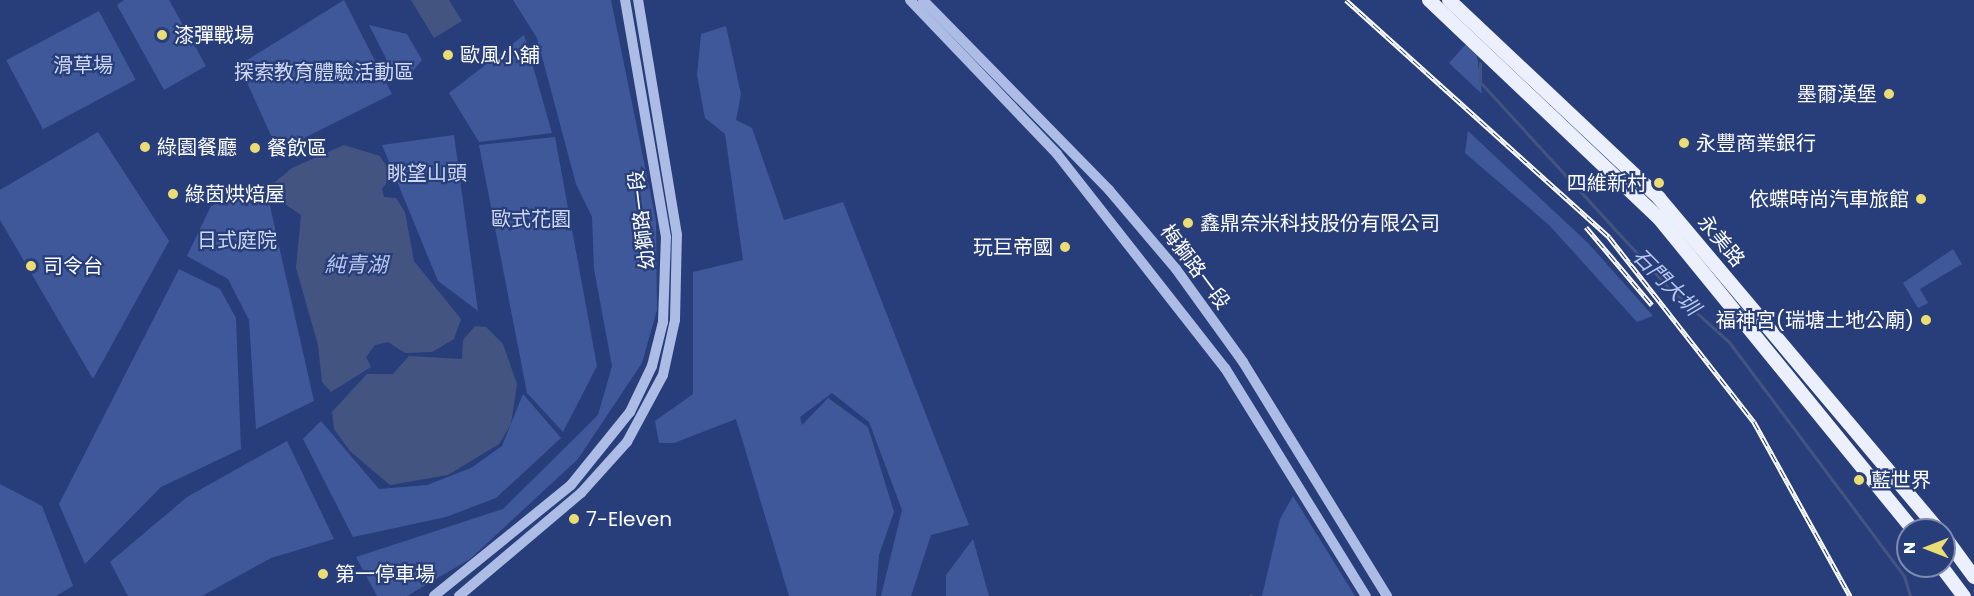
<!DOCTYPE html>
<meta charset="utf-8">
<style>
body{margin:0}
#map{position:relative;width:1974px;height:596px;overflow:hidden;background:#283e7b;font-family:Poppins,"Noto Sans TC",sans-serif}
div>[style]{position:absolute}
.green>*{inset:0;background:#3f589a;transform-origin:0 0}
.water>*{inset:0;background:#445481}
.stream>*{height:3px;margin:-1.5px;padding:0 1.5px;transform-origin:1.5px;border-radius:1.5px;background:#445481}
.minor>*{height:10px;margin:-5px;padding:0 5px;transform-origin:5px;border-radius:5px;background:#acbce4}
.major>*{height:14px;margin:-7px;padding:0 7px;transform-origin:7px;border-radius:7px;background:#eceffc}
.rail>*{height:5px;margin-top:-2.5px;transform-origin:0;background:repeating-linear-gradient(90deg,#283e7b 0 9px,#fff 0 18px);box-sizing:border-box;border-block:2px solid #fff}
.dots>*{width:16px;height:16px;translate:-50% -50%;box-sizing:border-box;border:3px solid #283e7b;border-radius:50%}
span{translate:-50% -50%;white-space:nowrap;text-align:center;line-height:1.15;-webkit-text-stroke:4.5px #283e7b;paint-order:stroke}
.poi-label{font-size:20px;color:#fff}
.left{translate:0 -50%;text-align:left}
.right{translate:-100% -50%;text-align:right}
.park-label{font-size:20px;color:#cfd9f3}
.street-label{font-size:20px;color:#fff}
.water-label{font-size:21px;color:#b7c6ec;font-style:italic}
.north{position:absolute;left:1896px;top:518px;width:60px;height:60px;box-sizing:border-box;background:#283e7b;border:2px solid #7e8bb0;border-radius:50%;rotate:270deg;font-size:16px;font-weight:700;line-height:24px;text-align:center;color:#fff}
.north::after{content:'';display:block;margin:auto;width:21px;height:27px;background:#ebdd73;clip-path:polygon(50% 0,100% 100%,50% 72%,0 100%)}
</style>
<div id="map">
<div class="green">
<div style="clip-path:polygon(124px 0,169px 0,206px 66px,164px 90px,117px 5px)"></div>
<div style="clip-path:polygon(344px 0,392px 94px,278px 151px,239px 65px)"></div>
<div style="clip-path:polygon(513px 0,611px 0,656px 221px,657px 310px,642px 363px,578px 459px,470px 559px,407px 596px,377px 596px,356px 557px,503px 509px,598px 415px,612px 366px,594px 269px,592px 217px,576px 184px,537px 38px)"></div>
<div style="left:99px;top:11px;width:78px;height:105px;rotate:62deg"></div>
<div style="clip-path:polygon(369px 25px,407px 34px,422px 60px,407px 78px,394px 74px)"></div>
<div style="clip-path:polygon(726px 26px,741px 94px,736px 120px,752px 128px,784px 220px,843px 202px,969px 525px,931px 535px,911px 596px,881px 596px,902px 510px,869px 422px,832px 393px,800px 417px,802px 425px,828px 398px,868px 427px,894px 512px,879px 555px,876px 596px,789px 596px,736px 419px,674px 443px,659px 443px,655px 421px,693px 394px,693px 272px,743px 260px,725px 134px,705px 118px,697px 75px,701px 34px)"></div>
<div style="clip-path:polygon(524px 35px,552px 133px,479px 142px,449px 93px)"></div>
<div style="clip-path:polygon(1466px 44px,1477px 56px,1482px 94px,1449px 63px)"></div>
<div style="clip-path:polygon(1468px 131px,1588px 243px,1653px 316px,1637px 322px,1549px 225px,1465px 153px)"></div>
<div style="clip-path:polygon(98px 132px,169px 241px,93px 379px,0 220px,0 190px)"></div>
<div style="clip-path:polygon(454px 135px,478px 311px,438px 281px,382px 145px)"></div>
<div style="clip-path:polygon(555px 137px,597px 366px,563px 432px,527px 393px,479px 145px)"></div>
<div style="clip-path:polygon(265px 184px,314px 401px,256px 429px,249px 320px,228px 279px,187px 256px,211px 206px)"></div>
<div style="clip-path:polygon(1953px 249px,1962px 264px,1920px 289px,1928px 303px,1918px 308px,1903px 283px)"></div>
<div style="clip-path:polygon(179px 269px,220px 289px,236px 318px,241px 449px,161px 487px,85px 564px,59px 504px)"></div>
<div style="clip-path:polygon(523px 394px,561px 438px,496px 498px,446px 517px,353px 537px,303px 439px,321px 421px,379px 489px,427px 485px,471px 468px,502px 446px)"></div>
<div style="clip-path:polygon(287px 441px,334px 539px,271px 558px,202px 596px,128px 596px,110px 562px,187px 497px)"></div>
<div style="clip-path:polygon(0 484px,42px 506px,73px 586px,56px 596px,0 596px)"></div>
<div style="clip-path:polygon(1293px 496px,1355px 596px,1262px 596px,1280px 519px)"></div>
<div style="clip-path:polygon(973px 539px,989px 596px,946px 596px,946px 575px)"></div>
</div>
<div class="water">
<div style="clip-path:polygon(411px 0,449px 0,462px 21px,434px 38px)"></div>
<div style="clip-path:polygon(344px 145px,380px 156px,392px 175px,382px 189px,384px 197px,396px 198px,405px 212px,414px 261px,461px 319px,454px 339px,432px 352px,405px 353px,388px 342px,375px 345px,366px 357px,371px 367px,331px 392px,322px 382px,318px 345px,296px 268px,301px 215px,273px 196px,274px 183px,292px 168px)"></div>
<div style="clip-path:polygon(475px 326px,486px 327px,503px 344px,517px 384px,511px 424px,499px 444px,448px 475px,390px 485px,350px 451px,334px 429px,332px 412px,367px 374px,393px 374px,409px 356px,462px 359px,463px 340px)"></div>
</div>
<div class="stream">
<div style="left:1480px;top:63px;width:19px;rotate:90deg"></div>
<div style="left:1480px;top:82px;width:278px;rotate:47.5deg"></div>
<div style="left:1668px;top:287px;width:82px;rotate:42deg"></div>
<div style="left:1729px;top:342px;width:292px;rotate:53.2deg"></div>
<div style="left:1904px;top:576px;width:21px;rotate:73deg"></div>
<div style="left:1250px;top:596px;width:1px;rotate:-45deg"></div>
</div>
<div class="minor">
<div style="left:910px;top:0;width:213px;rotate:46.3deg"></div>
<div style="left:1057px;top:154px;width:272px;rotate:51.9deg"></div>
<div style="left:1225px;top:368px;width:268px;rotate:58.3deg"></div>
<div style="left:923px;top:0;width:266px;rotate:45.6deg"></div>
<div style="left:1109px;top:190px;width:104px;rotate:49.7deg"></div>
<div style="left:1176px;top:269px;width:115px;rotate:54.2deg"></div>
<div style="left:1243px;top:362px;width:275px;rotate:58.4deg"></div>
<div style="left:434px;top:596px;width:176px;rotate:-39deg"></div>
<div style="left:571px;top:485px;width:94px;rotate:-51.1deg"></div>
<div style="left:630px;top:412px;width:51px;rotate:-64.4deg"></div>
<div style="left:652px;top:366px;width:45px;rotate:-76deg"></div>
<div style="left:663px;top:322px;width:85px;rotate:-88deg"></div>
<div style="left:666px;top:237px;width:241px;rotate:-99.8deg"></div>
<div style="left:459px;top:596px;width:160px;rotate:-40.2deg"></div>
<div style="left:581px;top:493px;width:69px;rotate:-48deg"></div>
<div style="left:627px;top:442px;width:76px;rotate:-61.8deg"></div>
<div style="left:663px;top:375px;width:56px;rotate:-77.7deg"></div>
<div style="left:675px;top:320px;width:85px;rotate:-88.7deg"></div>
<div style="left:677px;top:235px;width:238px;rotate:-99.4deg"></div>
</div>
<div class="major">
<div style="left:1429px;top:0;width:315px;rotate:43.5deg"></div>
<div style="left:1658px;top:217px;width:404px;rotate:50.8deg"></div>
<div style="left:1449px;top:0;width:289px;rotate:43.3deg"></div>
<div style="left:1659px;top:198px;width:434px;rotate:49.9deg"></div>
<div style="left:1944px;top:536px;width:51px;rotate:53.8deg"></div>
<div style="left:1941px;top:566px;width:38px;rotate:53deg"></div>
</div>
<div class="rail">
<div style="left:1346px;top:0;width:354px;rotate:42deg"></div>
<div style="left:1609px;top:237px;width:235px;rotate:51.9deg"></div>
<div style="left:1754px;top:422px;width:199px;rotate:61.1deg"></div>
<div style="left:1586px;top:227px;width:102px;rotate:49.8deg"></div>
</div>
<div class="dots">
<div style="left:162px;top:35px;background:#ebdd73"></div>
<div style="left:448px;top:55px;background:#ebdd73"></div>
<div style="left:1889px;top:94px;background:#ebdd73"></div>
<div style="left:1684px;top:143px;background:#ebdd73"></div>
<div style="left:145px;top:147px;background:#ebdd73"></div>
<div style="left:255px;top:148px;background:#ebdd73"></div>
<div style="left:1659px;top:183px;background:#ebdd73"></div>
<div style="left:173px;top:194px;background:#ebdd73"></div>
<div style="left:1921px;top:199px;background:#ebdd73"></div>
<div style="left:1188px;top:223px;background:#ebdd73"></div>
<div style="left:1065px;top:247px;background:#ebdd73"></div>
<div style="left:31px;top:266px;background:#ebdd73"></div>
<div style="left:1926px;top:320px;background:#ebdd73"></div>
<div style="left:1859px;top:480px;background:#ebdd73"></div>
<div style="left:574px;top:519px;background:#ebdd73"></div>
<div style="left:323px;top:574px;background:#ebdd73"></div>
</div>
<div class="poi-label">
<span class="left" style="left:174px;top:35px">漆彈戰場</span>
<span class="left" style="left:460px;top:55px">歐風小舖</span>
<span class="right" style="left:1877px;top:94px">墨爾漢堡</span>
<span class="left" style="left:1696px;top:143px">永豐商業銀行</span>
<span class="left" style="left:157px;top:147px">綠園餐廳</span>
<span class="left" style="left:267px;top:148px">餐飲區</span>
<span class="right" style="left:1647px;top:183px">四維新村</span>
<span class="left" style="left:185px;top:194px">綠茵烘焙屋</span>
<span class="right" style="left:1909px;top:199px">依蝶時尚汽車旅館</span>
<span class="left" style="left:1200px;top:223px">鑫鼎奈米科技股份有限公司</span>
<span class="right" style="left:1053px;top:247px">玩巨帝國</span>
<span class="left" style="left:43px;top:266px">司令台</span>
<span class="right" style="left:1914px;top:320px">福神宮(瑞塘土地公廟)</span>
<span class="left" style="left:1871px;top:480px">藍世界</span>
<span class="left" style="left:586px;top:519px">7-Eleven</span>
<span class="left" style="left:335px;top:574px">第一停車場</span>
</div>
<div class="park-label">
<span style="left:83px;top:65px">滑草場</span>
<span style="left:324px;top:72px">探索教育體驗活動區</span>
<span style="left:427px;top:173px">眺望山頭</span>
<span style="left:531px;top:219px">歐式花園</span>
<span style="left:237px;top:240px">日式庭院</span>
</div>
<div class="street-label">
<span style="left:642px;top:220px;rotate:-97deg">幼獅路一段</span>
<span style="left:1721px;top:241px;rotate:50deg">永美路</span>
<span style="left:1195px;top:267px;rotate:53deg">梅獅路一段</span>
</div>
<div class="water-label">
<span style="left:356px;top:265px">純青湖</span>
<span style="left:1666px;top:282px;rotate:45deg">石門大圳</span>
</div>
<div class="north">N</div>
</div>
